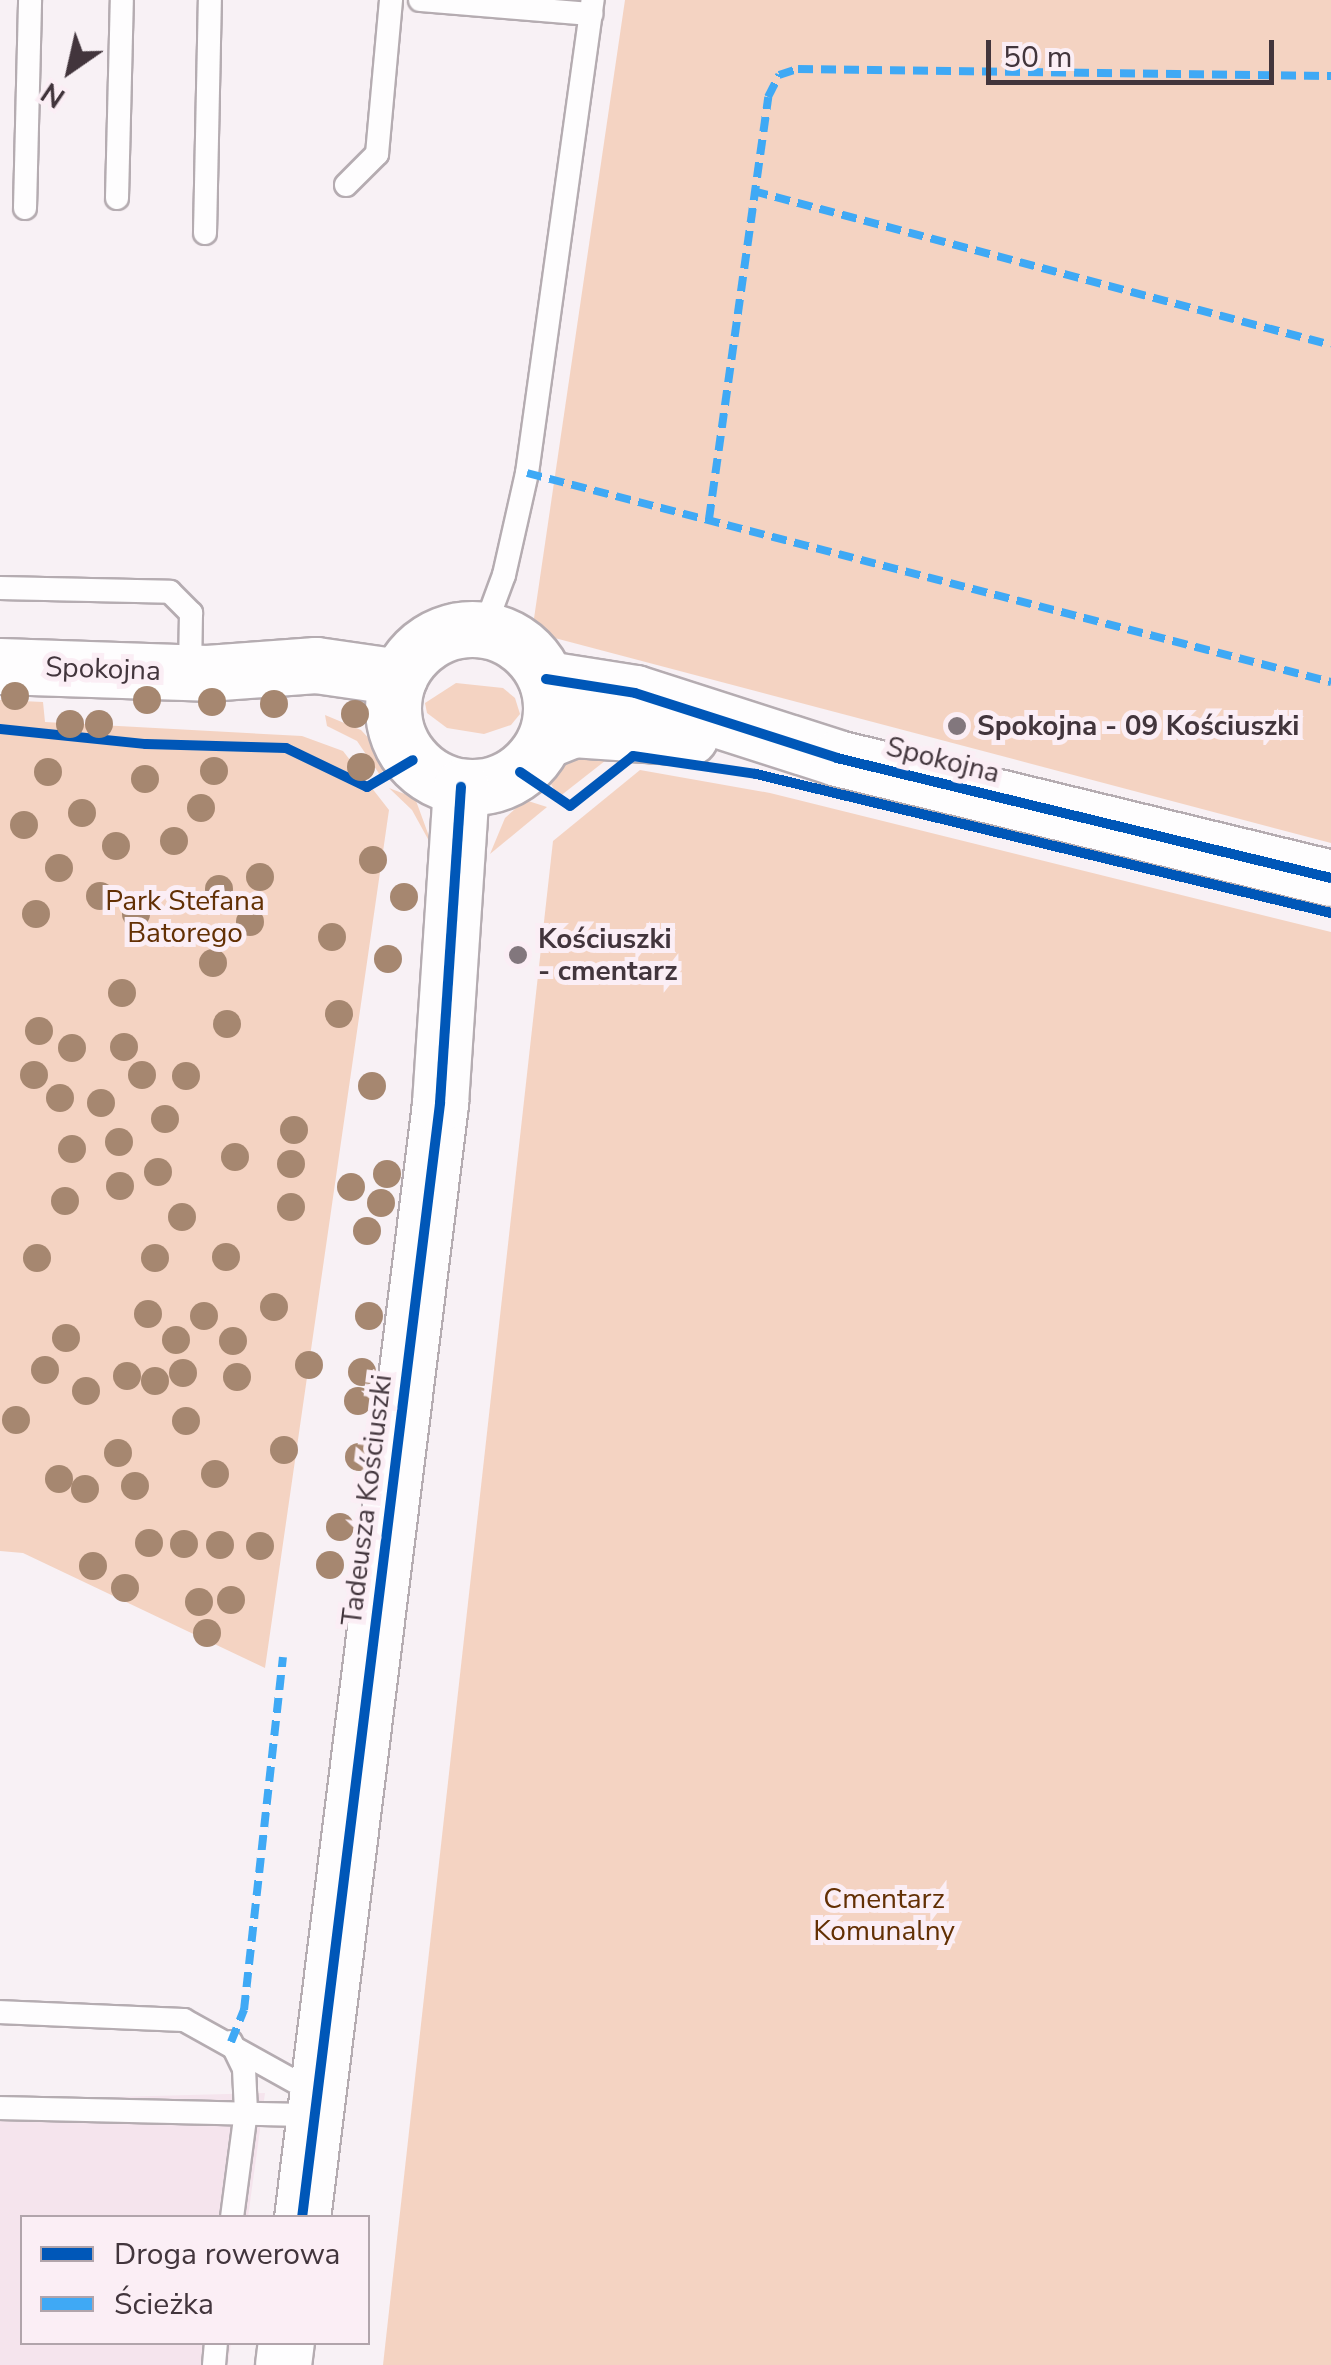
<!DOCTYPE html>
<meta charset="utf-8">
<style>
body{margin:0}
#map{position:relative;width:1331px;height:2365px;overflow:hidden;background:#f8f1f5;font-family:"Nunito Sans",sans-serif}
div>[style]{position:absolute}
.built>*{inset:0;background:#f5e4ed}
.green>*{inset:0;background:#f4d3c2}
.roads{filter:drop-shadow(2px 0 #b5acb1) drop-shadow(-2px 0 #b5acb1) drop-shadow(0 2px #b5acb1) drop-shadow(0 -2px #b5acb1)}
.service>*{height:22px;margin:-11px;padding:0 11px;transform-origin:11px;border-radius:11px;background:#fefdfe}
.tertiary>*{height:55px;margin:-27.5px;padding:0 27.5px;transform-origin:27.5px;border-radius:27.5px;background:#fefdfe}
.tertiary>.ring{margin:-27.5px;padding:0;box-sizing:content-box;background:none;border:55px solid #fefdfe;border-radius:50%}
.quiet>*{height:8px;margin-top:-4px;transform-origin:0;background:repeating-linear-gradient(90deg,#3fa9f5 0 15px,transparent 0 23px)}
.cycleway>*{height:10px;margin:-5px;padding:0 5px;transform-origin:5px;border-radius:5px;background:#0057b8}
.trees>*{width:28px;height:28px;margin:-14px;border-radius:50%;background:#a68770}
.dots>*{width:28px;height:28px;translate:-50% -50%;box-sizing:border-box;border:5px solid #fbeef5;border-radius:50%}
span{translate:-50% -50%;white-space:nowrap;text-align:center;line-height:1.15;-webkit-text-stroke:10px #fbeef5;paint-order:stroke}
.street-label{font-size:28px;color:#42353c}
.poi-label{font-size:28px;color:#42353c;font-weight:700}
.left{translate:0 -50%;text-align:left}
.park-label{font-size:28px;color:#633004}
.legend{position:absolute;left:20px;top:2215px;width:350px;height:130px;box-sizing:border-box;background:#fbeef5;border:2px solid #b1a4ab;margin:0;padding:12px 18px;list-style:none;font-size:30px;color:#42353c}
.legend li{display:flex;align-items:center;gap:20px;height:50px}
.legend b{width:50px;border:2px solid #b1a4ab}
.north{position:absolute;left:20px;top:20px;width:100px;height:100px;-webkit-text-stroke:8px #fbeef5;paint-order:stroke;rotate:214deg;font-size:28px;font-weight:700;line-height:40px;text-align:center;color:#42353c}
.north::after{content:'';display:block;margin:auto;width:35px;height:45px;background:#42353c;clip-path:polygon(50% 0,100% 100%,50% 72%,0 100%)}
.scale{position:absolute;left:986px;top:40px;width:288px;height:45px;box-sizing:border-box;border:5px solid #42353c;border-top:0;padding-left:12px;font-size:30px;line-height:35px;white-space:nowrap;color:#42353c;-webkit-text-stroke:8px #fbeef5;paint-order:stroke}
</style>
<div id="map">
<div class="built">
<div style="clip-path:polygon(265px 2093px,248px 2217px,22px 2218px,22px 2342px,231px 2343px,228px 2365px,0 2365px,0 2100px)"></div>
</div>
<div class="green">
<div style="clip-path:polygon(625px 0,1331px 0,1331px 843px,532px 632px)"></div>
<div style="clip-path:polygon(456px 683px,503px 688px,515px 698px,520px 714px,511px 725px,484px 734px,447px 728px,427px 713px,425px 703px)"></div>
<div style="clip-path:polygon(0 700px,43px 702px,45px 722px,302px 736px,343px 751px,389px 810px,265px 1668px,23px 1553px,0 1551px)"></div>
<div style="clip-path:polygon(325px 715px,361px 730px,375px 745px,386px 766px,380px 775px,357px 741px,327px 726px)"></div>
<div style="clip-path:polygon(574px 751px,610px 757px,559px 797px,549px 781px)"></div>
<div style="clip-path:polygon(640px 770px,770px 793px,1331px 932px,1331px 2365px,383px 2365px,553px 841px)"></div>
<div style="clip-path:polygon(389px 788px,415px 798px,434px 850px,412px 810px)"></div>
<div style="clip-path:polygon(525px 800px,547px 807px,490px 854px,505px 818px)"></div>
</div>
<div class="roads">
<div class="service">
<div style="left:420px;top:0;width:172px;rotate:4.7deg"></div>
<div style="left:346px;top:185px;width:44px;rotate:-45deg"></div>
<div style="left:377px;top:154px;width:155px;rotate:-84.8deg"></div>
<div style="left:117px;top:198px;width:198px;rotate:-88.6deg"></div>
<div style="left:25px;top:208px;width:208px;rotate:-88.6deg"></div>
<div style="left:205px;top:233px;width:233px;rotate:-88.8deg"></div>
<div style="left:0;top:588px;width:170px;rotate:1.3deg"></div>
<div style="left:170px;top:592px;width:30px;rotate:45deg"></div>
<div style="left:191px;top:613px;width:59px;rotate:91deg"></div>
<div style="left:484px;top:629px;width:58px;rotate:-69.7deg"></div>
<div style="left:504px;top:575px;width:105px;rotate:-77.3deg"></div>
<div style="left:527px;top:473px;width:478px;rotate:-82.1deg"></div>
<div style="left:0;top:2012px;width:184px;rotate:2.5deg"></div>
<div style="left:184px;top:2020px;width:152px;rotate:29.1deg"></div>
<div style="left:231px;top:2042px;width:30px;rotate:64deg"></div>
<div style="left:244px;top:2069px;width:42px;rotate:87.3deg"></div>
<div style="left:246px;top:2111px;width:108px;rotate:97.5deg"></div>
<div style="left:0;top:2108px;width:315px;rotate:1.3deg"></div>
<div style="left:214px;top:2365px;width:23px;rotate:-85deg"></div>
</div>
<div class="tertiary">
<div class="ring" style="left:393px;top:629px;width:103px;height:103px"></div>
<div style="left:0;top:666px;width:207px;rotate:1.9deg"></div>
<div style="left:207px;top:673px;width:109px;rotate:-4.2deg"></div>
<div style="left:316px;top:665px;width:84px;rotate:8.2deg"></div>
<div style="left:546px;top:679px;width:90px;rotate:8.9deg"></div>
<div style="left:635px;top:693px;width:212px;rotate:17.8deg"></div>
<div style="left:837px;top:758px;width:508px;rotate:13.65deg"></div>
<div style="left:546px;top:740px;width:29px;rotate:-22deg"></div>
<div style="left:573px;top:729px;width:117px;rotate:3.9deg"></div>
<div style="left:302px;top:2218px;width:1124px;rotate:-82.94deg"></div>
<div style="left:440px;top:1103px;width:317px;rotate:-86.2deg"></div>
<div style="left:283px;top:2365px;width:23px;rotate:-83deg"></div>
</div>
</div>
<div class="quiet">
<div style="left:753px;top:191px;width:598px;rotate:14.92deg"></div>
<div style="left:527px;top:473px;width:831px;rotate:14.57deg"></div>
<div style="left:709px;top:519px;width:426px;rotate:-82deg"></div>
<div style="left:768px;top:97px;width:25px;rotate:-63deg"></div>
<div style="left:779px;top:75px;width:20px;rotate:-18deg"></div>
<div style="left:798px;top:69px;width:533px;rotate:0.75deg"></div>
<div style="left:231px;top:2042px;width:35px;rotate:-68deg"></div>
<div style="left:244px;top:2010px;width:355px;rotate:-83.7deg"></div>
</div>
<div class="cycleway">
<div style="left:546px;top:679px;width:90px;rotate:8.9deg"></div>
<div style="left:635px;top:693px;width:212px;rotate:17.8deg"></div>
<div style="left:837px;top:758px;width:508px;rotate:13.65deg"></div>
<div style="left:0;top:729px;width:147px;rotate:5.9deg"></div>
<div style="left:146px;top:744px;width:140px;rotate:1.6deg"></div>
<div style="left:286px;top:748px;width:90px;rotate:25.7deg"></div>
<div style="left:367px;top:787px;width:53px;rotate:-30.4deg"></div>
<div style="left:520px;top:772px;width:60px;rotate:34.2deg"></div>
<div style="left:570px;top:806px;width:80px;rotate:-38.4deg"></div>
<div style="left:633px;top:756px;width:124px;rotate:8.3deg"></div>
<div style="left:756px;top:774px;width:592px;rotate:13.59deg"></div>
<div style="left:302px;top:2218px;width:1124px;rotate:-82.94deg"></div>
<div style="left:440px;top:1103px;width:317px;rotate:-86.2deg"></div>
</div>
<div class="trees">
<div style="left:15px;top:696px"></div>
<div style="left:147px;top:700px"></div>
<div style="left:212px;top:702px"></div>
<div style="left:274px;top:704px"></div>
<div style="left:355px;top:714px"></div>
<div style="left:70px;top:724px"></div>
<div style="left:99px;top:724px"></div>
<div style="left:361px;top:767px"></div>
<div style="left:214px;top:771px"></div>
<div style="left:48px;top:772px"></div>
<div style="left:145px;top:779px"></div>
<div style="left:201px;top:808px"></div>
<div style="left:82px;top:813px"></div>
<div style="left:24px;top:825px"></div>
<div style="left:174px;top:841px"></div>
<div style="left:116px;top:846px"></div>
<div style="left:373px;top:860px"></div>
<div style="left:59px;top:868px"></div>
<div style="left:260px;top:877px"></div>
<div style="left:219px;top:889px"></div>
<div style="left:100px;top:896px"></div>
<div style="left:404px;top:897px"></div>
<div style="left:36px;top:914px"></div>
<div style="left:136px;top:914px"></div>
<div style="left:250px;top:922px"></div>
<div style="left:332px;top:937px"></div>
<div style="left:388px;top:959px"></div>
<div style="left:213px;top:963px"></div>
<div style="left:122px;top:993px"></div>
<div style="left:339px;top:1014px"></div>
<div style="left:227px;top:1024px"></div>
<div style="left:39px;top:1031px"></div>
<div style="left:124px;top:1047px"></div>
<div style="left:72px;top:1048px"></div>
<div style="left:34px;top:1075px"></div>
<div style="left:142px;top:1075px"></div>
<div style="left:186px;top:1076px"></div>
<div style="left:372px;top:1086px"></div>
<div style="left:60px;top:1098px"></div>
<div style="left:101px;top:1103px"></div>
<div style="left:165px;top:1119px"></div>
<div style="left:294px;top:1130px"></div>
<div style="left:119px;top:1142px"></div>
<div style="left:72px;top:1149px"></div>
<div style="left:235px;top:1157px"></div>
<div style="left:291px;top:1164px"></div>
<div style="left:158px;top:1172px"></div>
<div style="left:387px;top:1174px"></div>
<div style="left:120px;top:1186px"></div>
<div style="left:351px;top:1187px"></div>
<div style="left:65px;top:1201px"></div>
<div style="left:381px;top:1203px"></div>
<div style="left:291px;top:1207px"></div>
<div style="left:182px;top:1217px"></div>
<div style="left:367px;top:1231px"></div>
<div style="left:226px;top:1257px"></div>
<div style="left:37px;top:1258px"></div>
<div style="left:155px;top:1258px"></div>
<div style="left:274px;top:1307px"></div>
<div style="left:148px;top:1314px"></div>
<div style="left:204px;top:1316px"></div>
<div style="left:369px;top:1316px"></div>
<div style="left:66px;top:1338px"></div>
<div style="left:176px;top:1340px"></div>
<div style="left:233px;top:1341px"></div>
<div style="left:309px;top:1365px"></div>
<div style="left:45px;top:1370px"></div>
<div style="left:362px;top:1372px"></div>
<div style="left:183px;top:1373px"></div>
<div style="left:127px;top:1376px"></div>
<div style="left:237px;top:1377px"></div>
<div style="left:155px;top:1381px"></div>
<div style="left:86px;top:1391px"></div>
<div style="left:358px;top:1401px"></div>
<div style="left:16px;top:1420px"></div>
<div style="left:186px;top:1421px"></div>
<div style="left:284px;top:1450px"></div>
<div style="left:118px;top:1453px"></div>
<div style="left:359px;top:1457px"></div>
<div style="left:215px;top:1474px"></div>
<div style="left:59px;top:1479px"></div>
<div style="left:135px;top:1486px"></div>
<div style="left:85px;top:1489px"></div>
<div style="left:340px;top:1527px"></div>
<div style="left:149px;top:1543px"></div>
<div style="left:184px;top:1544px"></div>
<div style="left:220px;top:1545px"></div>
<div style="left:260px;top:1546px"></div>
<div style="left:330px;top:1565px"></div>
<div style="left:93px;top:1566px"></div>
<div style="left:125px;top:1588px"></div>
<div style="left:231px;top:1600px"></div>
<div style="left:199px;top:1602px"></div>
<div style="left:207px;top:1633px"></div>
</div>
<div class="dots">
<div style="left:957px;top:726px;background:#82777d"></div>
<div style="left:518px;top:955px;background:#82777d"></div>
</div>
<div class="street-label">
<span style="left:103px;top:669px;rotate:2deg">Spokojna</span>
<span style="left:943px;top:760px;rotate:14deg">Spokojna</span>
<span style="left:367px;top:1500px;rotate:-83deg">Tadeusza Kościuszki</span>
</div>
<div class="poi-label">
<span class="left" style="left:977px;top:726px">Spokojna - 09 Kościuszki</span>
<span class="left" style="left:538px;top:955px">Kościuszki<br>- cmentarz</span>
</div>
<div class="park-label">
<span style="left:185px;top:917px">Park Stefana<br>Batorego</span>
<span style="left:884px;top:1915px">Cmentarz<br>Komunalny</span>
</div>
<ul class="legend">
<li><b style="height:12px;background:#0057b8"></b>Droga rowerowa</li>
<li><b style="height:12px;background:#3fa9f5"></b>Ścieżka</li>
</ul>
<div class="north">N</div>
<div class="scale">50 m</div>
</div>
